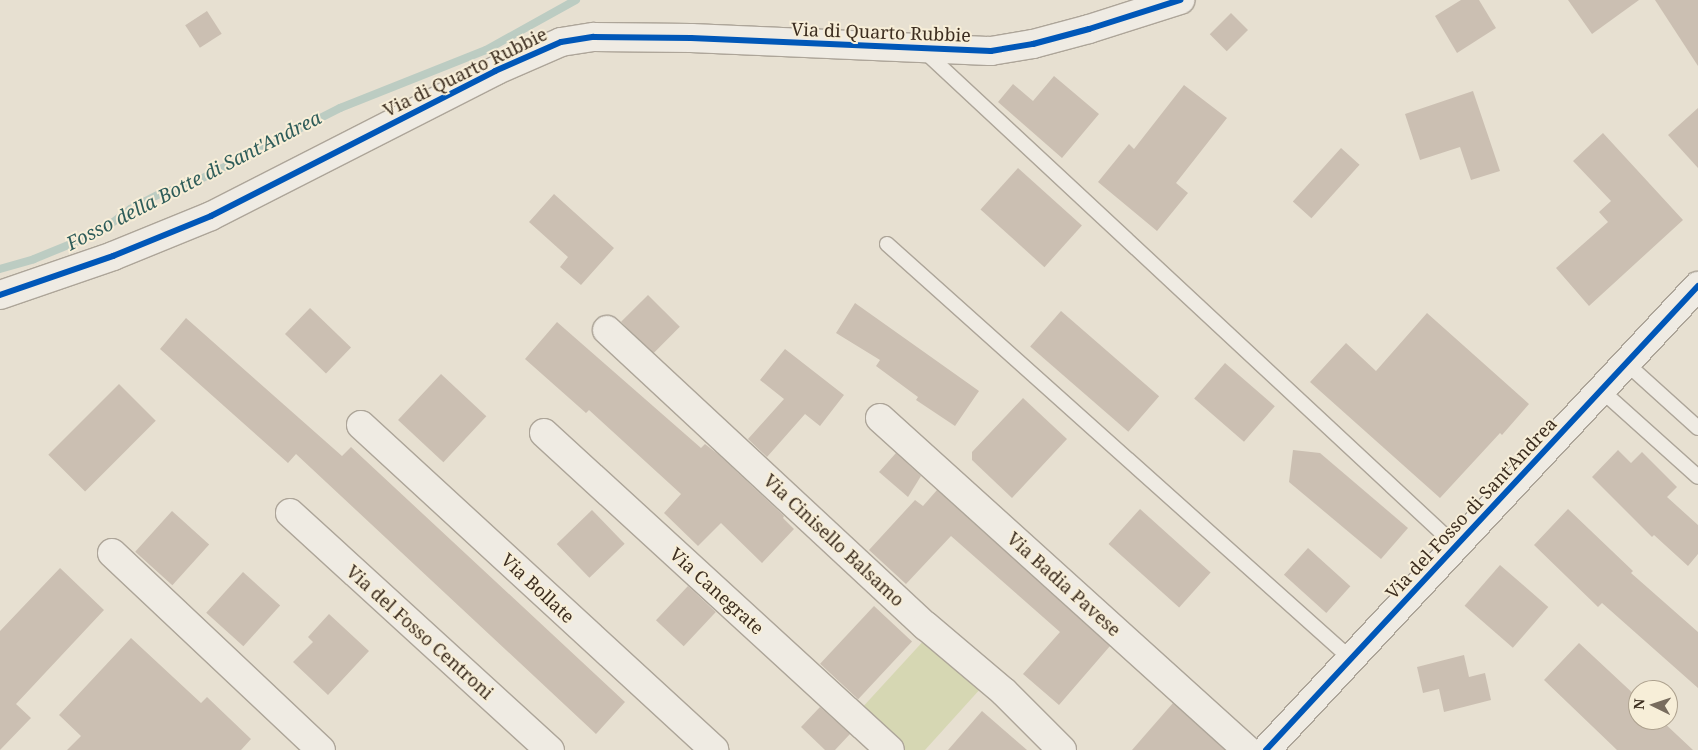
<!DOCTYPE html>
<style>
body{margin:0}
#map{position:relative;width:1698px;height:750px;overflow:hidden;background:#e7e0d1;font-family:"Noto Serif",serif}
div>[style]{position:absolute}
.green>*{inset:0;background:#d6d7b3}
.stream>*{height:8px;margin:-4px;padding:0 4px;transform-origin:4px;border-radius:4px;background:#bcccc2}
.building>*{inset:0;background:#cbbfb2;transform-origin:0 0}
.roads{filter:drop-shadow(1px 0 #ada599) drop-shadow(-1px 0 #ada599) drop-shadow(0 1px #ada599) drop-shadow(0 -1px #ada599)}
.service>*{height:14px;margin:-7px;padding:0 7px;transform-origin:7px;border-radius:7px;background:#efebe3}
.minor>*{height:28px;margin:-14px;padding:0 14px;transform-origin:14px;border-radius:14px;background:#efebe3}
.cycleway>*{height:6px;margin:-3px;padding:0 3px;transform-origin:3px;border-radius:3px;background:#0057b8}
span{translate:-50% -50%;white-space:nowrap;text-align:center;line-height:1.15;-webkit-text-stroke:4px #f7eed8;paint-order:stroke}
.street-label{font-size:18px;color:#3d2e20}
.water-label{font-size:19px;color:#2f5d5a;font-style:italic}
.north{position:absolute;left:1628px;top:680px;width:50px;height:50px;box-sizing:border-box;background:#f7eed8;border:1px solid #ada18e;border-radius:50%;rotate:274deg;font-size:14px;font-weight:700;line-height:20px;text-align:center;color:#3d2e20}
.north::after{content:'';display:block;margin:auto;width:18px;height:22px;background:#786c5e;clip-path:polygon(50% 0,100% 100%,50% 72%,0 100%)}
</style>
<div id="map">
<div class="green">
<div style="clip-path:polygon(927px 637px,982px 687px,925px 750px,904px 750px,860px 710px)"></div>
</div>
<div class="stream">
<div style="left:0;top:269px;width:35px;rotate:-16deg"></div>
<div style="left:34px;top:259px;width:71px;rotate:-22.2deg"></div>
<div style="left:100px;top:232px;width:38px;rotate:-37deg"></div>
<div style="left:130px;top:209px;width:36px;rotate:-27deg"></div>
<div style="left:162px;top:193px;width:26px;rotate:-16deg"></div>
<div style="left:187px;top:186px;width:172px;rotate:-27deg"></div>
<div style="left:340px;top:108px;width:157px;rotate:-21.7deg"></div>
<div style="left:486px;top:50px;width:103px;rotate:-29.1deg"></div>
</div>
<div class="building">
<div style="clip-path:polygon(1461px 0,1479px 0,1496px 28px,1457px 53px,1435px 16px)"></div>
<div style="clip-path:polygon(1568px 0,1639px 0,1592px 34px)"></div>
<div style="clip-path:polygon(1655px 0,1698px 0,1698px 66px)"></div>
<div style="left:207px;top:11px;width:27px;height:26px;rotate:57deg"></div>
<div style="left:1231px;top:13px;width:24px;height:30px;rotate:45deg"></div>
<div style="clip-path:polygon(1054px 76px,1099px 114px,1062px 158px,998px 102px,1013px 84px,1033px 101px)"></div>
<div style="clip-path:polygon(1184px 85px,1227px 118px,1176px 183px,1188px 193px,1157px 231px,1098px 182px,1129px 144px,1134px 149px)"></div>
<div style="clip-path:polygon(1473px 91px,1500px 171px,1471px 180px,1460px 147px,1420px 160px,1405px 114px)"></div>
<div style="clip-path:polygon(1698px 108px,1698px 168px,1668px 135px)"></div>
<div style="clip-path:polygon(1603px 133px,1683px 220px,1589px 306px,1556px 268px,1608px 222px,1599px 212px,1611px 201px,1573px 161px)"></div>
<div style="left:1341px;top:148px;width:25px;height:72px;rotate:42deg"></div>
<div style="left:1018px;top:168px;width:86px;height:56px;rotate:42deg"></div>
<div style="clip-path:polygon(554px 194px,614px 248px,581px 285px,560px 267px,568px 257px,529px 222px)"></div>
<div style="left:648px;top:295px;width:45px;height:38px;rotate:45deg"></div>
<div style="clip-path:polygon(855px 303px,979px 391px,955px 426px,916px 400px,918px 397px,876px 366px,880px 360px,836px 333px)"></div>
<div style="left:310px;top:308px;width:57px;height:36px;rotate:44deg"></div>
<div style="left:1061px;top:311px;width:130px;height:47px;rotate:41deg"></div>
<div style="clip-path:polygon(1427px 313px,1529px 404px,1502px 435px,1500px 433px,1440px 498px,1310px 382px,1346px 343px,1376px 371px)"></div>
<div style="clip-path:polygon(186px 318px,342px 456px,351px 447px,625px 702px,596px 734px,296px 454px,288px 463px,160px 349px)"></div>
<div style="clip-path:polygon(557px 322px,701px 448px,705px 444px,719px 455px,784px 516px,783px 518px,794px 529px,762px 563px,721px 523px,698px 546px,664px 513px,681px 494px,589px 410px,586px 413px,525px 359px)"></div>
<div style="clip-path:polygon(785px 349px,844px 395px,820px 426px,805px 414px,767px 457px,748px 439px,784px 399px,760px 380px)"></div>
<div style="left:1225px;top:363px;width:66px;height:47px;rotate:41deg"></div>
<div style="left:441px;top:374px;width:62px;height:63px;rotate:43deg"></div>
<div style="left:119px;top:384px;width:52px;height:100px;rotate:45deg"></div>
<div style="clip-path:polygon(1023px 398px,1067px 439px,1012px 498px,972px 460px,972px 452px)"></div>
<div style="clip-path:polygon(1293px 450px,1320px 453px,1408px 528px,1381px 559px,1289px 482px)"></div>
<div style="clip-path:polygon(1618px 450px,1631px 463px,1642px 452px,1677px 487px,1667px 497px,1698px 525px,1698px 554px,1688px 566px,1654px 535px,1652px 537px,1592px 477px)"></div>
<div style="clip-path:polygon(896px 453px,921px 476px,908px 497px,879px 472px)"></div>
<div style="clip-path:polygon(937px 490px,1110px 646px,1059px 705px,1023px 674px,1060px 632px,951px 536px,906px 584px,869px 550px,915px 500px,923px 506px)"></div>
<div style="left:1140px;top:509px;width:95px;height:47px;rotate:42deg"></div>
<div style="clip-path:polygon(1568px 509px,1633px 571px,1631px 573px,1698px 632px,1698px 688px,1602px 603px,1598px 607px,1534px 545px)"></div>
<div style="left:592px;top:510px;width:47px;height:49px;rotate:46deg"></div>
<div style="left:172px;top:511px;width:50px;height:55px;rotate:42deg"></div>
<div style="left:1308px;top:548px;width:57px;height:36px;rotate:42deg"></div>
<div style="left:1500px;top:565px;width:64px;height:54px;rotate:41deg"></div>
<div style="clip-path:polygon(60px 568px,104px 610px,16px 704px,31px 718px,0 750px,0 631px)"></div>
<div style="left:243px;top:572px;width:50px;height:55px;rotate:42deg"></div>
<div style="left:688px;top:586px;width:38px;height:47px;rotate:43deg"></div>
<div style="left:874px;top:606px;width:52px;height:79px;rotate:43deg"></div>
<div style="clip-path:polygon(329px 614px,369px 651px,328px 695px,293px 662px,313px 642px,308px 637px)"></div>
<div style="clip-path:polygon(131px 638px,201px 703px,207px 697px,251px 739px,241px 750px,67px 750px,81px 736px,59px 715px)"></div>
<div style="clip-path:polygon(1579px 643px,1638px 698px,1638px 720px,1661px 720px,1693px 750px,1617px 750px,1544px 680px)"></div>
<div style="clip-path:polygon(1464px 655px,1469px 677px,1485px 673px,1491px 700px,1444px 712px,1439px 689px,1423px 693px,1417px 667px)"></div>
<div style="clip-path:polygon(1173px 703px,1225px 750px,1132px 750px)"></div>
<div style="clip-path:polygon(820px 707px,850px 734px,835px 750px,825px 750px,801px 727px)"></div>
<div style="clip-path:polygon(982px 711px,1027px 750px,948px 750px)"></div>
</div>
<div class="roads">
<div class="service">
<div style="left:923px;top:50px;width:728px;rotate:42.94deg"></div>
<div style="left:887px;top:244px;width:623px;rotate:41.81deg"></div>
<div style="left:1626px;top:363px;width:97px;rotate:42.1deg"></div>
<div style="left:1601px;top:390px;width:130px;rotate:41.9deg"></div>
</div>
<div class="minor">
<div style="left:0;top:295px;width:120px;rotate:-19deg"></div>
<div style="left:113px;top:256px;width:106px;rotate:-22.2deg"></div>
<div style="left:211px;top:216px;width:319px;rotate:-27deg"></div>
<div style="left:495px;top:71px;width:72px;rotate:-23.7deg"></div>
<div style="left:561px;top:42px;width:33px;rotate:-9deg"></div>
<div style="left:594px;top:37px;width:97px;rotate:0.6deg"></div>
<div style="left:691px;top:38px;width:300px;rotate:2.5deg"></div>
<div style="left:991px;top:51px;width:43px;rotate:-9.5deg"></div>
<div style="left:1033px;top:44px;width:58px;rotate:-15deg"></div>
<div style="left:1089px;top:29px;width:96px;rotate:-17.7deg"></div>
<div style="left:607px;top:330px;width:435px;rotate:42.9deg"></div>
<div style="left:926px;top:626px;width:102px;rotate:40.2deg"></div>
<div style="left:1004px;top:692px;width:82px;rotate:45deg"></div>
<div style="left:880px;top:418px;width:496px;rotate:42.1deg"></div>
<div style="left:361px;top:425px;width:480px;rotate:42.6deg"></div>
<div style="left:544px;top:433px;width:469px;rotate:42.5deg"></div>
<div style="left:290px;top:513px;width:352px;rotate:42.4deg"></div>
<div style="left:112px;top:553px;width:287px;rotate:43.3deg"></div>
<div style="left:1266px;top:750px;width:634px;rotate:-47.05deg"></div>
</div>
</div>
<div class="cycleway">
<div style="left:0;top:295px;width:120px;rotate:-19deg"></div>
<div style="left:113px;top:256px;width:106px;rotate:-22.2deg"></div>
<div style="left:211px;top:216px;width:319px;rotate:-27deg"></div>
<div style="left:495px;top:71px;width:72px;rotate:-23.7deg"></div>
<div style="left:561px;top:42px;width:33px;rotate:-9deg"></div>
<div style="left:594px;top:37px;width:97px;rotate:0.6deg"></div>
<div style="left:691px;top:38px;width:300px;rotate:2.5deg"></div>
<div style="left:991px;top:51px;width:43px;rotate:-9.5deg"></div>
<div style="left:1033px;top:44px;width:58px;rotate:-15deg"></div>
<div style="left:1089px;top:29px;width:96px;rotate:-17.7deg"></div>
<div style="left:1266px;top:750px;width:634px;rotate:-47.05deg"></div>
</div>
<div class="street-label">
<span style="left:881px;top:32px;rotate:2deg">Via di Quarto Rubbie</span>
<span style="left:465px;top:72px;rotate:-26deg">Via di Quarto Rubbie</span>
<span style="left:1471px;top:508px;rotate:-47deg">Via del Fosso di Sant'Andrea</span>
<span style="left:834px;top:540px;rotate:43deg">Via Cinisello Balsamo</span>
<span style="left:1064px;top:584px;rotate:42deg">Via Badia Pavese</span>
<span style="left:538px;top:588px;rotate:43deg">Via Bollate</span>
<span style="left:717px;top:591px;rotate:42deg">Via Canegrate</span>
<span style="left:420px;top:632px;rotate:42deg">Via del Fosso Centroni</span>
</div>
<div class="water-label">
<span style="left:194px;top:181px;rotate:-27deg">Fosso della Botte di Sant'Andrea</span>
</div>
<div class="north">N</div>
</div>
